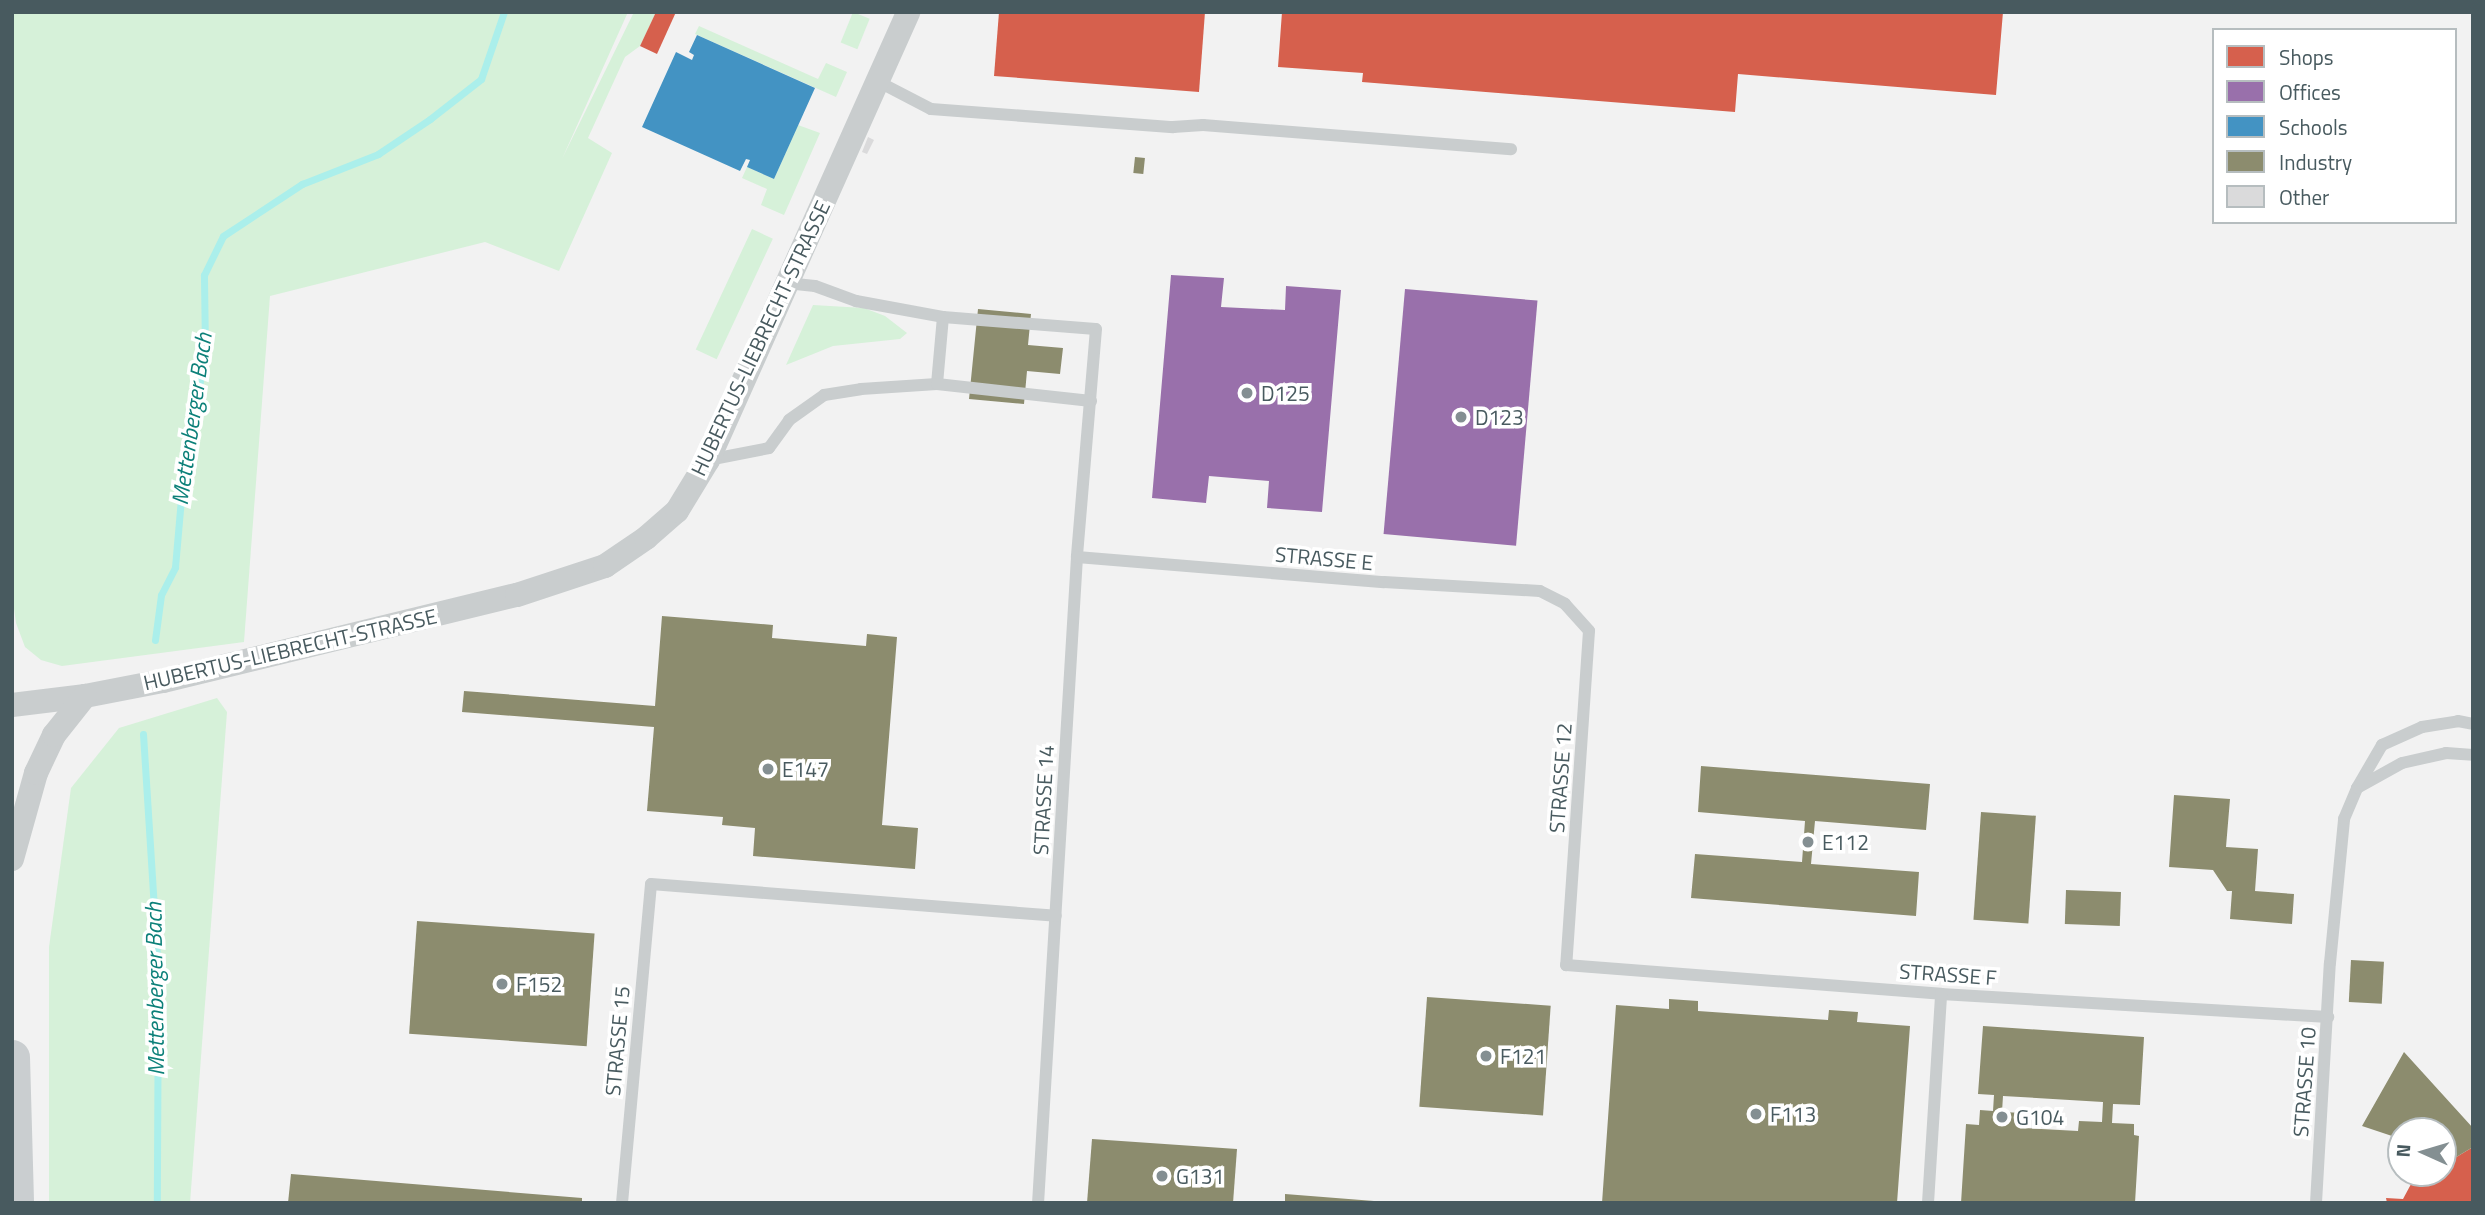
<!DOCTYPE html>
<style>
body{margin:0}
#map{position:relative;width:2485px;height:1215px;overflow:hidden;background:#f2f2f2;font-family:"Titillium Web",sans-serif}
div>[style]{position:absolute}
.green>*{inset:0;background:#d6f1d9;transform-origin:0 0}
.shops>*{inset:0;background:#d6604d}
.offices>*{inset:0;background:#9970ab;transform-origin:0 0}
.schools>*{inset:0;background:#4393c3}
.industry>*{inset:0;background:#8c8c6e;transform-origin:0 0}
.stream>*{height:7px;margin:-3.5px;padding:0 3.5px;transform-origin:3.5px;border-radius:3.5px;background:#abefeb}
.building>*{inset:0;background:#dadadb}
.lane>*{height:12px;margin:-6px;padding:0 6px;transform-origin:6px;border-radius:6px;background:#c9cdce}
.street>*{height:24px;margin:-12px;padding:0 12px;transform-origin:12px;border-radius:12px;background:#c9cdce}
.secondary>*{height:35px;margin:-17.5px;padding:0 17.5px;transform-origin:17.5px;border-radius:17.5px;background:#caced0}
.dots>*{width:19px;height:19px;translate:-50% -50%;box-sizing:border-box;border:4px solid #fff;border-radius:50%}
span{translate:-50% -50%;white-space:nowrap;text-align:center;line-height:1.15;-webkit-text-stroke:7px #fff;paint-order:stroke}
.street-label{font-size:21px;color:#485a5f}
.poi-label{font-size:21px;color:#485a5f}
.left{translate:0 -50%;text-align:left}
.water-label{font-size:23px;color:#0c8079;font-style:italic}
.frame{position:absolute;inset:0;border:14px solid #485a5f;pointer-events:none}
.legend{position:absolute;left:2212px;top:28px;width:245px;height:196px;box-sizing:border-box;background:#fff;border:2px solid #b6bdbf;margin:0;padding:9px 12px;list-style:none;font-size:21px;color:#485a5f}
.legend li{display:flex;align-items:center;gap:14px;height:35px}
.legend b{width:35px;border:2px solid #b6bdbf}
.north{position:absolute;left:2387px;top:1117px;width:70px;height:70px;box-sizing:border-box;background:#fff;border:2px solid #b6bdbf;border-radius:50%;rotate:274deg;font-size:19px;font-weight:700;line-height:28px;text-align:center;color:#485a5f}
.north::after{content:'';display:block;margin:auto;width:24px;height:32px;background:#848f92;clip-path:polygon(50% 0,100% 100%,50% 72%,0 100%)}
</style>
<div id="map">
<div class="green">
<div style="clip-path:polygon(12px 12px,628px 12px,562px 159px,634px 12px,656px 12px,640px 46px,625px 57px,588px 138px,612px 153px,559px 271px,485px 242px,270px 296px,244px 642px,62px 666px,41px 660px,25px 647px,16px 623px,12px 594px)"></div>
<div style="left:853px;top:12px;width:18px;height:33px;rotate:22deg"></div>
<div style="clip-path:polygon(699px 26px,818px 79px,826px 63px,847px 72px,836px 97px,695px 34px)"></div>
<div style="clip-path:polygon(798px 125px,820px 133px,784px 215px,761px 205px,767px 189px,742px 178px,747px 167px,774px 179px)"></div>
<div style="left:752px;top:229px;width:23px;height:133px;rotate:25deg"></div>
<div style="clip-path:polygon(813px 305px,864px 308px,885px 316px,907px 333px,900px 339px,833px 346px,786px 365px)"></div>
<div style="clip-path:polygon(217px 698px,227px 712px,190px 1203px,49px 1203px,49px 947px,71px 788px,119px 728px)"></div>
</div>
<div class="shops">
<div style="clip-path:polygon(656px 12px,676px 12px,657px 54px,640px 46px)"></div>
<div style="clip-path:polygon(999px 12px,1205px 12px,1199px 92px,994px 76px)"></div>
<div style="clip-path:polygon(1282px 12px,2003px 12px,1996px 95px,1738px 74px,1735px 112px,1362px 82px,1363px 73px,1278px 67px)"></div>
<div style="clip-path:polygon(2473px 1147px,2473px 1203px,2387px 1203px,2386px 1198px,2403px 1199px,2417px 1173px,2443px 1173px,2443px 1156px,2453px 1159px)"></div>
</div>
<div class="offices">
<div style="clip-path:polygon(1171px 275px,1224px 278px,1221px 307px,1285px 310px,1286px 286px,1341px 290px,1322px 512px,1267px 508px,1269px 481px,1209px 476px,1206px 503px,1152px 498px)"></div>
<div style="left:1405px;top:289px;width:133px;height:246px;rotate:5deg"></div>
</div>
<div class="schools">
<div style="clip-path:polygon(697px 35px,815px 88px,774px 179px,747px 167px,750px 160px,746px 159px,740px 171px,642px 127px,676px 52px,692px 60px,694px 55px,689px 52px)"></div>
</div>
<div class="industry">
<div style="left:1135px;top:157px;width:10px;height:16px;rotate:6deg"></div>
<div style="clip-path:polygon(978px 309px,1031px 314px,1028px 345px,1063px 348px,1060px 374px,1027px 371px,1024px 404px,969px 399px)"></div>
<div style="clip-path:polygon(662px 616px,773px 625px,772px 638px,866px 646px,867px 634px,897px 637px,882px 825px,918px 828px,915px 869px,753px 856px,755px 828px,722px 825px,723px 817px,647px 811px,654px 727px,462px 712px,464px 691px,655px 706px)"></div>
<div style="clip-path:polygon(1701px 766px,1930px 784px,1926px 830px,1815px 821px,1811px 864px,1919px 872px,1916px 916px,1691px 898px,1695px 854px,1802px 862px,1805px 821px,1698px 812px)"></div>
<div style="clip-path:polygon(2174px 795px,2230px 799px,2226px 847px,2258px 849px,2255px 891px,2294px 894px,2292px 924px,2230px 919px,2232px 891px,2227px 891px,2213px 870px,2169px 867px)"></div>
<div style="left:1981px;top:812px;width:55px;height:108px;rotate:4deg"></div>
<div style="left:2066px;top:890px;width:55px;height:34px;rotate:2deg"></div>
<div style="left:417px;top:921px;width:178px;height:113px;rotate:4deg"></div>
<div style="left:2351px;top:960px;width:33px;height:42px;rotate:3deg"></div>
<div style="left:1427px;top:997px;width:124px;height:110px;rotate:4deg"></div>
<div style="clip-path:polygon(1669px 999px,1698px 1001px,1698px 1011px,1828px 1020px,1829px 1010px,1858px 1012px,1857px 1022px,1910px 1026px,1897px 1203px,1602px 1203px,1616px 1005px,1669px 1009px)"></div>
<div style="clip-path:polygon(evenodd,1983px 1026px,2144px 1037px,2140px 1105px,2113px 1104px,2112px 1123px,2134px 1124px,2134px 1135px,2139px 1136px,2135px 1203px,1961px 1203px,1966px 1124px,1979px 1125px,1980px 1110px,1993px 1111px,1994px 1095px,1978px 1094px,1983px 1026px,2003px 1096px,2103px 1102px,2102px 1122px,2079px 1121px,2078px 1131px,2023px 1128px,2024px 1113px,2002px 1112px,2003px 1096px)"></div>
<div style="clip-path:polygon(2404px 1052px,2473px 1128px,2473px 1147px,2453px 1159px,2443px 1156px,2443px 1131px,2401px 1131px,2401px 1139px,2362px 1126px)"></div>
<div style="clip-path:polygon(1092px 1139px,1237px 1149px,1233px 1203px,1087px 1203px)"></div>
<div style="clip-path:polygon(291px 1174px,582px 1198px,582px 1203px,288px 1203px)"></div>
<div style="clip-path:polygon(1285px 1194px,1374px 1201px,1374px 1203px,1285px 1203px)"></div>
</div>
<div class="stream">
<div style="left:155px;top:640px;width:45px;rotate:-82.4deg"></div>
<div style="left:161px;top:595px;width:31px;rotate:-63deg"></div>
<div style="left:175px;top:567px;width:69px;rotate:-85deg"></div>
<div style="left:181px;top:498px;width:150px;rotate:-80.8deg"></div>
<div style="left:205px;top:350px;width:75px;rotate:-90.8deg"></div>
<div style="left:204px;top:275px;width:43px;rotate:-64deg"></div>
<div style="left:223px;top:236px;width:95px;rotate:-33.4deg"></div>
<div style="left:302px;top:184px;width:82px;rotate:-21.5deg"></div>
<div style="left:378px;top:154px;width:63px;rotate:-33.9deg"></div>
<div style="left:430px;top:119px;width:65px;rotate:-38.1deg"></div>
<div style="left:481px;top:79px;width:71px;rotate:-71.1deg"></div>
<div style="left:143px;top:734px;width:241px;rotate:86.4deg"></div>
<div style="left:158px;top:975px;width:228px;rotate:90.3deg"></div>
</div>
<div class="building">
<div style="clip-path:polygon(868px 137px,874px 140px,867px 154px,862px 152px)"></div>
</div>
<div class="lane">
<div style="left:877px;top:81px;width:61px;rotate:27.4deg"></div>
<div style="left:931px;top:109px;width:243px;rotate:4.3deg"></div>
<div style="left:1173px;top:127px;width:30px;rotate:-4deg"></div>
<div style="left:1203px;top:125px;width:309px;rotate:4.5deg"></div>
<div style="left:786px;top:283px;width:29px;rotate:6deg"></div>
<div style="left:815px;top:286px;width:44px;rotate:20.1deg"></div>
<div style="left:856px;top:301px;width:88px;rotate:10.4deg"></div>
<div style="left:943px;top:317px;width:153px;rotate:4.5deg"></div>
<div style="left:1096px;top:329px;width:229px;rotate:94.8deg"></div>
<div style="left:1077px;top:557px;width:647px;rotate:93.45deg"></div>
<div style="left:937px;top:384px;width:67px;rotate:-84.9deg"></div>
<div style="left:708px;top:460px;width:62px;rotate:-11.1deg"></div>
<div style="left:769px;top:448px;width:34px;rotate:-54deg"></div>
<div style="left:789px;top:420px;width:43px;rotate:-35.5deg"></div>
<div style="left:824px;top:395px;width:37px;rotate:-9deg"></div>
<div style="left:861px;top:389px;width:76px;rotate:-3.8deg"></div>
<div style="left:937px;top:384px;width:155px;rotate:6.3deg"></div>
<div style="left:1077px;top:557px;width:308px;rotate:4.7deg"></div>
<div style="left:1384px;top:582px;width:156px;rotate:3.3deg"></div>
<div style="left:1540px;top:591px;width:28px;rotate:27deg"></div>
<div style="left:1565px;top:604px;width:36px;rotate:48deg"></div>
<div style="left:1589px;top:631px;width:335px;rotate:93.9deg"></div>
<div style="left:1566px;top:965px;width:376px;rotate:4.4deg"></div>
<div style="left:1941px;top:994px;width:388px;rotate:3.4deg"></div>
<div style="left:2357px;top:788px;width:51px;rotate:-29.1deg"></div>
<div style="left:2402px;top:763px;width:45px;rotate:-12.8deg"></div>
<div style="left:2446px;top:753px;width:27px;rotate:4deg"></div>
<div style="left:622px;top:1203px;width:320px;rotate:-84.8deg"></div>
<div style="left:651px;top:884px;width:406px;rotate:4.5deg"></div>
<div style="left:1928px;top:1203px;width:209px;rotate:-86.4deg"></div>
<div style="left:2316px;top:1203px;width:240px;rotate:-86.7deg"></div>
<div style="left:2330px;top:963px;width:145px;rotate:-84.4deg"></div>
<div style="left:2344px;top:819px;width:34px;rotate:-67deg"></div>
<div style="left:2357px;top:788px;width:50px;rotate:-59.8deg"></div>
<div style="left:2382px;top:745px;width:44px;rotate:-24.2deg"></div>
<div style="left:2422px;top:727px;width:36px;rotate:-9deg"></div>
<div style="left:2458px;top:721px;width:15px;rotate:11deg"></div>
</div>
<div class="street">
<div style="left:12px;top:705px;width:74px;rotate:-7deg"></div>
<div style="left:85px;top:696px;width:79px;rotate:-10.9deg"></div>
<div style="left:163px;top:681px;width:364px;rotate:-13.7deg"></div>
<div style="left:517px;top:595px;width:93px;rotate:-18.2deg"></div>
<div style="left:605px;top:566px;width:50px;rotate:-34.3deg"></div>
<div style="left:646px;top:538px;width:41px;rotate:-41.1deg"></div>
<div style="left:677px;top:511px;width:60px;rotate:-58.7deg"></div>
<div style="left:708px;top:460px;width:491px;rotate:-65.9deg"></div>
<div style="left:12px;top:859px;width:89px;rotate:-74.4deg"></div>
<div style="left:36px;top:773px;width:42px;rotate:-64.7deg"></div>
<div style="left:54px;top:735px;width:50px;rotate:-51.5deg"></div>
</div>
<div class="secondary">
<div style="left:12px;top:1057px;width:146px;rotate:88.4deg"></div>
</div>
<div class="dots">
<div style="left:1247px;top:393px;background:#848f92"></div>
<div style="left:1461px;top:417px;background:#848f92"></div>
<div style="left:768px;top:769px;background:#848f92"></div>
<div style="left:1808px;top:842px;background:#848f92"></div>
<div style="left:502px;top:984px;background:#848f92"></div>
<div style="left:1486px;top:1056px;background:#848f92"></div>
<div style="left:1756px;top:1114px;background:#848f92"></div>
<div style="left:2002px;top:1117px;background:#848f92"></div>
<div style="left:1162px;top:1176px;background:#848f92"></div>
</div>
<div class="street-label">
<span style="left:760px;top:338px;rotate:-65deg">HUBERTUS-LIEBRECHT-STRASSE</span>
<span style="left:1324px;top:558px;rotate:5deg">STRASSE E</span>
<span style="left:290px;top:649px;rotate:-13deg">HUBERTUS-LIEBRECHT-STRASSE</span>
<span style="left:1560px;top:778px;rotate:-86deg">STRASSE 12</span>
<span style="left:1043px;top:800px;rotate:-87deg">STRASSE 14</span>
<span style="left:1948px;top:974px;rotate:4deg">STRASSE F</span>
<span style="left:617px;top:1041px;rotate:-85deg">STRASSE 15</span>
<span style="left:2304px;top:1082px;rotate:-86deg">STRASSE 10</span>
</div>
<div class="poi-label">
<span class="left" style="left:1261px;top:393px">D125</span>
<span class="left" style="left:1475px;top:417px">D123</span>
<span class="left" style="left:782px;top:769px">E147</span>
<span class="left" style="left:1822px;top:842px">E112</span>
<span class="left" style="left:516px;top:984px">F152</span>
<span class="left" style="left:1500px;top:1056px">F121</span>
<span class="left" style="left:1770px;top:1114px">F113</span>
<span class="left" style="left:2016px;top:1117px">G104</span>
<span class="left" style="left:1176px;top:1176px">G131</span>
</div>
<div class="water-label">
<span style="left:192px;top:419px;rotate:-82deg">Mettenberger Bach</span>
<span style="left:155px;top:989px;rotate:-91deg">Mettenberger Bach</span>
</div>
<div class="frame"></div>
<ul class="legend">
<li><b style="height:19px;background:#d6604d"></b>Shops</li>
<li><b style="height:19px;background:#9970ab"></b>Offices</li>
<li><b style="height:19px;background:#4393c3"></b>Schools</li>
<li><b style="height:19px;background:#8c8c6e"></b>Industry</li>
<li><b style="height:19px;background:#dadadb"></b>Other</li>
</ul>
<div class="north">N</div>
</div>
